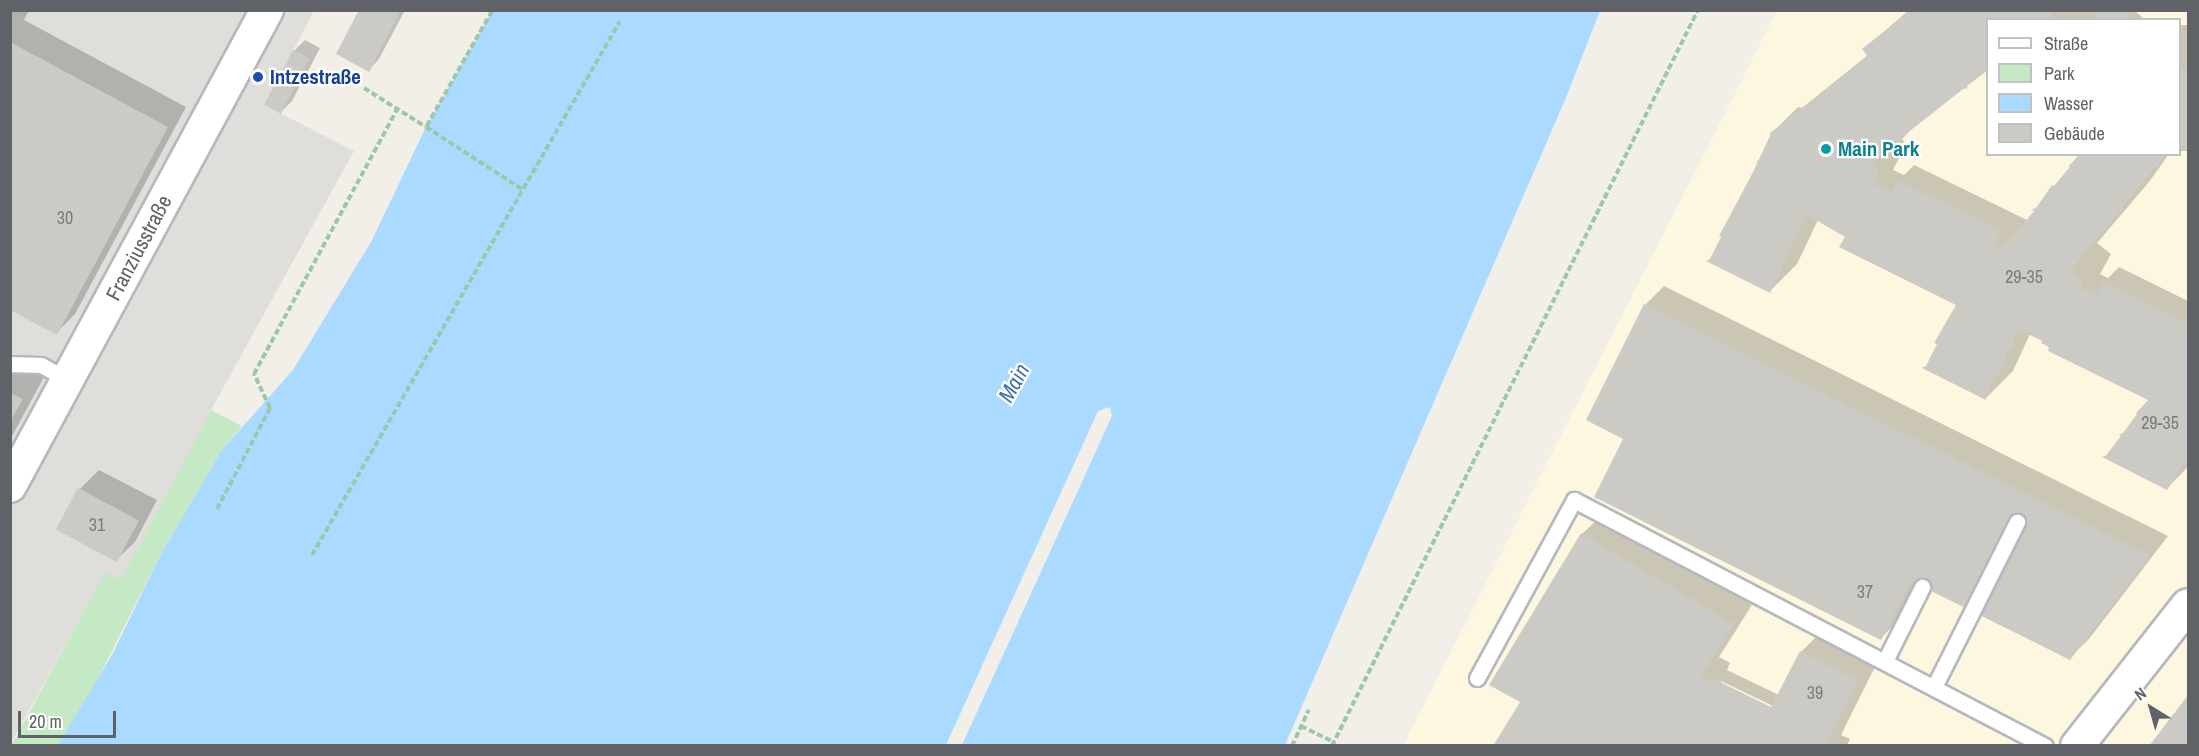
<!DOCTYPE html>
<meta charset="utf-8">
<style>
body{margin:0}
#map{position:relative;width:2199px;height:756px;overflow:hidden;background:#f1efe8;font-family:"Archivo Narrow",sans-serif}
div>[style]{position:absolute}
.commercial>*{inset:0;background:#fef7e0}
.industrial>*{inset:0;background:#e0deda}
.green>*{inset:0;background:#c5e8c5}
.water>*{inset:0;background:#aadaff}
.shadow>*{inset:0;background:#0003;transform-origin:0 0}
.building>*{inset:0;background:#cccac5;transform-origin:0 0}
.path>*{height:4px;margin-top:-2px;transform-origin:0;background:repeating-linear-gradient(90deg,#9cc7a9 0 6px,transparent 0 9px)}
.roads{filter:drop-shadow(2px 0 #b5b8bc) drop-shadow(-2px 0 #b5b8bc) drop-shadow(0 2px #b5b8bc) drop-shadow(0 -2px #b5b8bc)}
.lane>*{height:15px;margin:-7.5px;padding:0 7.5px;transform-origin:7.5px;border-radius:7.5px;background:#fff}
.street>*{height:32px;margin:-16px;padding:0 16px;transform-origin:16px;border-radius:16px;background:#fff}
.dots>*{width:16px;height:16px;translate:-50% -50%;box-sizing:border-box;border:3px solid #fff;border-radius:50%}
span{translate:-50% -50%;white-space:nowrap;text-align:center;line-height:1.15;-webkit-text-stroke:4.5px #fff;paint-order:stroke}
.number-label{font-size:18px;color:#7a7d7f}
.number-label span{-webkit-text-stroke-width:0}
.transit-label{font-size:21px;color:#164399;font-weight:700}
.left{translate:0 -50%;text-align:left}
.culture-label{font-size:21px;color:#0d838f;font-weight:700}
.street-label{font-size:21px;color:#5f6368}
.water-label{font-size:22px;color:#4174aa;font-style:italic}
.frame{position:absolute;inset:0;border:12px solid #5f6368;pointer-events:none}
.legend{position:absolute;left:1986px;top:18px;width:195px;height:138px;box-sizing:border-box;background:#fff;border:2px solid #bfc1c3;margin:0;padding:8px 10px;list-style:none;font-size:18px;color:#5f6368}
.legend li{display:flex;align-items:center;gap:12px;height:30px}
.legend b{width:30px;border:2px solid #bfc1c3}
.north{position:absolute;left:2121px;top:678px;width:60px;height:60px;-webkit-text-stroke:4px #fff;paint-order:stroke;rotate:323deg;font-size:16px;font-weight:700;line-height:24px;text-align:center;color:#5f6368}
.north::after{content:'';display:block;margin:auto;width:21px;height:27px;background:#5f6368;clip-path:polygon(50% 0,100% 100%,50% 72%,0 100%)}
.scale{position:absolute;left:18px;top:711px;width:98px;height:27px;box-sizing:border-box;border:3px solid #5f6368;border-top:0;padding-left:8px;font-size:18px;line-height:21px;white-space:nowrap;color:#5f6368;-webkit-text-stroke:4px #fff;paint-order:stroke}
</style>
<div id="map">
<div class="commercial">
<div style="clip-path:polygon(evenodd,1777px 11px,2188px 11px,2188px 745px,1403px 746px,1777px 11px,1988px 20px,2180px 20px,2180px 154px,1988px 154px,1988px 20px)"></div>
</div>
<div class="industrial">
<div style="clip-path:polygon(11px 11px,314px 11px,264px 105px,354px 151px,211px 410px,121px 581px,105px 573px,11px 743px)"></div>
</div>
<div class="green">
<div style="clip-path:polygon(211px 410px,242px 426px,221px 451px,160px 556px,89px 696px,58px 745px,11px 746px,105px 572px,121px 580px)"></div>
</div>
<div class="water">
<div style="clip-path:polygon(492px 11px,492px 10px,1600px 11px,1565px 100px,1285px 745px,962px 745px,1112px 416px,1110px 407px,1098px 411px,946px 745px,58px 745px,113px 653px,160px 556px,221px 451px,293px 370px,371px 242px,426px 127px)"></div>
</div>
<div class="shadow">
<div style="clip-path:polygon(10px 10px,29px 10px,24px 20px,186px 107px,75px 314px,56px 333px,10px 308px)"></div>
<div style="clip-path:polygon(361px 10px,405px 10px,379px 59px,369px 70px)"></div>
<div style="clip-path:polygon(1909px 10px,2134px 10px,2145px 20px,1988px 20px,1988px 70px,1915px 125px,1902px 139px,1906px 144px,1893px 170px,1904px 175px,1914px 165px,2027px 220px,2081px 154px,2169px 154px,2149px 182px,2097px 243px,2111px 254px,2100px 274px,2108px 278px,2119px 267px,2188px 301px,2188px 467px,2167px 488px,2105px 457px,2149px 400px,2030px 334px,2013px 371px,1986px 398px,1929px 363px,1958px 304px,1818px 220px,1797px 264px,1770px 291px,1713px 257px,1771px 134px,1798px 107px,1802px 108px,1868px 55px,1864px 49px)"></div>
<div style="left:2188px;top:25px;width:126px;height:12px;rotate:90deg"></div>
<div style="clip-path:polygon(305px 40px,320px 48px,292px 101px,281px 112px,294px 51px)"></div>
<div style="clip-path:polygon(1664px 286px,2168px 536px,2089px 639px,2069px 658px,1918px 583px,1900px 619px,1881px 638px,1645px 305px)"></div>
<div style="clip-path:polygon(10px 361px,45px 375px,10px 440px)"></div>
<div style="clip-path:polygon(99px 470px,157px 500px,135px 542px,115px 561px,58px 530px,80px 489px)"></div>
<div style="clip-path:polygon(evenodd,1602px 515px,1752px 605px,1719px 657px,1730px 663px,1727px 670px,1779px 695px,1801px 652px,1825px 628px,1881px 655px,1841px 735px,1850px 739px,1847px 746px,1495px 746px,1522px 702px,1582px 534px,1602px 515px,1721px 681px,1779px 709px,1777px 712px,1721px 684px,1721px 681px)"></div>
<div style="clip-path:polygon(2188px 698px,2188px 746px,2151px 746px)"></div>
</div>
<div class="building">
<div style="clip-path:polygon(359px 10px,401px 10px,369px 72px,336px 54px)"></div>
<div style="clip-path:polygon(1911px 10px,2048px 10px,2054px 18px,1988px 20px,1988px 72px,1985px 71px,1966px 86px,1968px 88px,1963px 89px,1901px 138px,1902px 140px,1879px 156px,1881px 158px,1871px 162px,1879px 172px,1874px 184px,1892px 192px,1897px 180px,2002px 231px,1994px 244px,2001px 248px,2004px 243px,2006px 245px,2017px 228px,2019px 229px,2034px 211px,2032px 209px,2036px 208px,2052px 185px,2054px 186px,2069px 168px,2070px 163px,2071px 164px,2079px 154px,2165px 154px,2157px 168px,2156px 166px,2123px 206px,2123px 211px,2121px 210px,2106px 228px,2105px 232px,2103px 231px,2070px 271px,2084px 282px,2081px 288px,2096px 295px,2103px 282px,2188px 324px,2188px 457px,2167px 490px,2102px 457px,2107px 455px,2121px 436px,2119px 435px,2123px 433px,2137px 414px,2136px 413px,2148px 400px,2048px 351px,2049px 347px,2041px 343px,2042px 341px,2020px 330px,2017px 331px,2011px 350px,2009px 349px,1999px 375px,1996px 374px,1986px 396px,1986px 400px,1922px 368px,1926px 366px,1937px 344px,1934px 343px,1956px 305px,1839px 247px,1845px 237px,1809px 216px,1805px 217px,1770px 293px,1706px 261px,1710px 259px,1721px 237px,1719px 236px,1758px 163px,1756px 162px,1760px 159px,1770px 138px,1770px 133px,1868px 57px,1862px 49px)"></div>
<div style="clip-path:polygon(2099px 10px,2123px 10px,2134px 20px,2094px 20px)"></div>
<div style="clip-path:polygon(10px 42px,168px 127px,57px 335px,10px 310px)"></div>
<div style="left:293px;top:50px;width:19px;height:62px;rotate:28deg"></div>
<div style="clip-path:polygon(2180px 66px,2188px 73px,2188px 151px,2180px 146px)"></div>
<div style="clip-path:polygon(1644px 304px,2150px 555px,2070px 660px,1911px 581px,1881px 640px,1594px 497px,1623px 439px,1586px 420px)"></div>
<div style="clip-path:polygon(10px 393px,23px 399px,10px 422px)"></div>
<div style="left:78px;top:488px;width:69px;height:47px;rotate:28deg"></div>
<div style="clip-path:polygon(1581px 533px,1734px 624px,1701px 676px,1712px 682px,1714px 679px,1771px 707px,1800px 651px,1858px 680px,1825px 746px,1493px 746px,1520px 702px,1489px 685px)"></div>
<div style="clip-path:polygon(2188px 695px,2188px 746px,2149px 746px)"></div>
</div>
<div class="path">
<div style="left:492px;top:11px;width:133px;rotate:119.6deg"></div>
<div style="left:426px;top:127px;width:114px;rotate:32.9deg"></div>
<div style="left:364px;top:88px;width:73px;rotate:32.2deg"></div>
<div style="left:217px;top:509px;width:114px;rotate:-62.3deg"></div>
<div style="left:270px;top:408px;width:38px;rotate:-115deg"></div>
<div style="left:254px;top:374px;width:301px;rotate:-61.6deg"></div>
<div style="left:312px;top:555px;width:616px;rotate:-60.02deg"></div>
<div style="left:1301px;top:726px;width:37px;rotate:26deg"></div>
<div style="left:1292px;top:746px;width:40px;rotate:-65deg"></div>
<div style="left:1332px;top:746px;width:822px;rotate:-63.56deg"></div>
</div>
<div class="roads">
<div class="lane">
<div style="left:10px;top:364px;width:31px;rotate:2deg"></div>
<div style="left:41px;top:365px;width:31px;rotate:29deg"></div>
<div style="left:1885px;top:661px;width:83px;rotate:-63.4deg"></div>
<div style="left:1477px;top:678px;width:203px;rotate:-61.4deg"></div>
<div style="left:1574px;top:500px;width:531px;rotate:27.58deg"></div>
<div style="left:1934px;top:687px;width:185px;rotate:-63.3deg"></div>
</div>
<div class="street">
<div style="left:10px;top:486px;width:541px;rotate:-61.63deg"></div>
<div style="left:2077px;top:746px;width:179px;rotate:-51.8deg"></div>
</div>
</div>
<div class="dots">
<div style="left:258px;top:77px;background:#1a4fb4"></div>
<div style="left:1826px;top:149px;background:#0f9aa8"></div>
</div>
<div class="number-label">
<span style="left:65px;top:218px">30</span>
<span style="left:2024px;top:277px">29-35</span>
<span style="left:2160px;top:423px">29-35</span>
<span style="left:97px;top:525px">31</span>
<span style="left:1865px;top:592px">37</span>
<span style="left:1815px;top:693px">39</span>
</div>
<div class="transit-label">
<span class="left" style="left:270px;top:77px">Intzestraße</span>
</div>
<div class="culture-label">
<span class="left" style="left:1838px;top:149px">Main Park</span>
</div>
<div class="street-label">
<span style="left:139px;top:248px;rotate:-62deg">Franziusstraße</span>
</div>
<div class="water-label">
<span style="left:1014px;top:383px;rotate:-61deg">Main</span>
</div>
<div class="frame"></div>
<ul class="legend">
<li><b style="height:8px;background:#fff"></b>Straße</li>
<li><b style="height:16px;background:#c5e8c5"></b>Park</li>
<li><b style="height:16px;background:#aadaff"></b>Wasser</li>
<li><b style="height:16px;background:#cccac5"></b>Gebäude</li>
</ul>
<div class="north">N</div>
<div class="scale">20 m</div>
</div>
